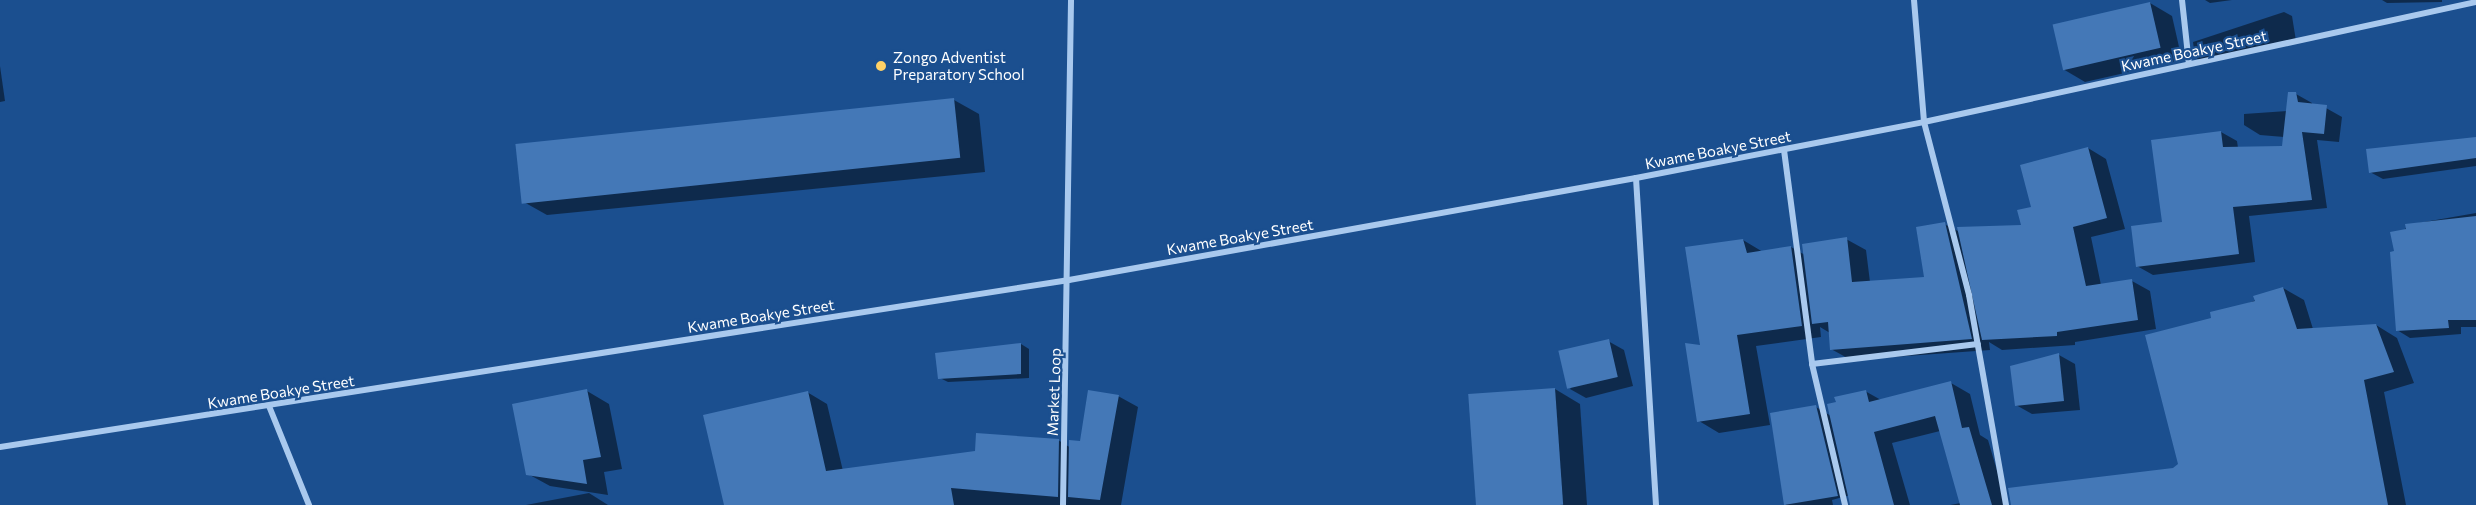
<!DOCTYPE html>
<style>
body{margin:0}
#map{position:relative;width:2476px;height:505px;overflow:hidden;background:#1b4f8f;font-family:Commissioner,sans-serif}
div>[style]{position:absolute}
.shadow>*{inset:0;background:#0007}
.building>*{inset:0;background:#4478b7;transform-origin:0 0}
.minor>*{height:6px;margin:-3px;padding:0 3px;transform-origin:3px;border-radius:3px;background:#a9c9ee}
.dots>*{width:16px;height:16px;translate:-50% -50%;box-sizing:border-box;border:3px solid #1b4f8f;border-radius:50%}
span{translate:-50% -50%;white-space:nowrap;text-align:center;line-height:1.15;-webkit-text-stroke:4.5px #1b4f8f;paint-order:stroke}
.street-label{font-size:15px;color:#fff}
.poi-label{font-size:15px;color:#fff}
.left{translate:0 -50%;text-align:left}
</style>
<div id="map">
<div class="shadow">
<div style="clip-path:polygon(2205px 0,2232px 0,2210px 3px)"></div>
<div style="clip-path:polygon(2382px 0,2442px 0,2442px 2px,2387px 3px)"></div>
<div style="clip-path:polygon(2150px 3px,2172px 16px,2182px 60px,2085px 82px,2063px 69px)"></div>
<div style="clip-path:polygon(2284px 12px,2292px 16px,2296px 41px,2203px 62px,2195px 57px,2193px 42px)"></div>
<div style="clip-path:polygon(0 66px,5px 101px,0 102px)"></div>
<div style="clip-path:polygon(2296px 94px,2312px 103px,2313px 109px,2326px 108px,2342px 117px,2339px 142px,2317px 140px,2327px 208px,2249px 216px,2255px 262px,2153px 275px,2137px 266px,2221px 132px,2237px 141px,2238px 148px,2283px 147px,2284px 137px,2260px 135px,2244px 125px,2244px 114px,2287px 111px)"></div>
<div style="clip-path:polygon(954px 100px,979px 114px,985px 172px,547px 215px,522px 201px)"></div>
<div style="clip-path:polygon(2476px 139px,2476px 166px,2383px 179px,2370px 172px)"></div>
<div style="clip-path:polygon(2088px 148px,2106px 159px,2125px 229px,2091px 237px,2101px 285px,2132px 281px,2150px 291px,2156px 329px,2075px 342px,2075px 345px,2002px 350px,1989px 342px,1990px 350px,1851px 360px,1831px 349px,1830px 333px,1820px 327px,1821px 337px,1756px 346px,1770px 425px,1719px 433px,1699px 421px,1702px 347px,1743px 240px,1763px 252px,1791px 247px,1805px 255px,1846px 239px,1866px 250px,1870px 282px,1925px 279px,1944px 224px,1960px 232px,2023px 227px,2033px 208px)"></div>
<div style="clip-path:polygon(2476px 213px,2476px 327px,2461px 327px,2461px 334px,2410px 338px,2397px 330px,2396px 252px,2407px 225px)"></div>
<div style="clip-path:polygon(2283px 288px,2304px 300px,2313px 329px,2376px 325px,2397px 338px,2414px 383px,2384px 392px,2406px 505px,2027px 505px,2174px 469px,2179px 464px,2213px 319px)"></div>
<div style="clip-path:polygon(1608px 341px,1624px 350px,1633px 386px,1586px 398px,1570px 389px)"></div>
<div style="clip-path:polygon(1021px 344px,1029px 349px,1029px 378px,948px 382px,940px 378px)"></div>
<div style="clip-path:polygon(2059px 355px,2075px 364px,2080px 410px,2032px 414px,2016px 405px)"></div>
<div style="clip-path:polygon(1951px 383px,1970px 394px,1980px 435px,1988px 440px,2007px 505px,1950px 505px,1961px 503px,1940px 431px,1892px 443px,1910px 505px,1867px 505px,1854px 494px,1832px 500px,1833px 505px,1786px 505px,1772px 414px,1816px 407px,1831px 416px,1865px 391px,1881px 400px)"></div>
<div style="clip-path:polygon(1555px 389px,1580px 404px,1587px 505px,1477px 505px)"></div>
<div style="clip-path:polygon(587px 391px,609px 404px,622px 469px,604px 472px,608px 495px,550px 486px,528px 474px)"></div>
<div style="clip-path:polygon(807px 392px,827px 404px,843px 471px,1058px 440px,1071px 448px,1081px 442px,1118px 396px,1138px 407px,1121px 505px,725px 505px)"></div>
<div style="clip-path:polygon(589px 493px,608px 505px,526px 505px)"></div>
</div>
<div class="building">
<div style="left:2150px;top:2px;width:47px;height:100px;rotate:77deg"></div>
<div style="clip-path:polygon(2288px 92px,2296px 92px,2298px 102px,2327px 105px,2324px 134px,2302px 132px,2312px 200px,2233px 207px,2239px 254px,2136px 267px,2131px 226px,2162px 222px,2151px 140px,2221px 131px,2223px 147px,2282px 146px)"></div>
<div style="left:954px;top:98px;width:60px;height:441px;rotate:84deg"></div>
<div style="clip-path:polygon(2476px 137px,2476px 158px,2369px 173px,2366px 149px)"></div>
<div style="clip-path:polygon(2088px 147px,2107px 218px,2073px 227px,2086px 286px,2132px 279px,2138px 320px,2057px 332px,2057px 336px,1982px 340px,1957px 227px,2021px 225px,2017px 210px,2031px 207px,2020px 165px)"></div>
<div style="clip-path:polygon(2476px 216px,2476px 320px,2448px 320px,2449px 328px,2396px 331px,2390px 252px,2394px 251px,2390px 232px,2406px 229px,2405px 224px)"></div>
<div style="clip-path:polygon(1945px 222px,1972px 339px,1830px 350px,1828px 322px,1812px 324px,1802px 244px,1847px 237px,1852px 282px,1924px 277px,1916px 227px)"></div>
<div style="clip-path:polygon(1743px 239px,1747px 253px,1791px 246px,1802px 326px,1737px 335px,1750px 414px,1697px 422px,1685px 343px,1700px 345px,1685px 247px)"></div>
<div style="clip-path:polygon(2283px 287px,2297px 329px,2376px 324px,2394px 372px,2364px 380px,2388px 505px,2011px 505px,2008px 488px,2173px 468px,2178px 464px,2145px 335px,2211px 318px,2210px 312px,2255px 301px,2253px 296px)"></div>
<div style="left:1609px;top:339px;width:39px;height:52px;rotate:77deg"></div>
<div style="clip-path:polygon(1021px 343px,1021px 374px,938px 379px,935px 353px)"></div>
<div style="clip-path:polygon(2059px 353px,2064px 401px,2015px 406px,2010px 366px)"></div>
<div style="clip-path:polygon(1951px 381px,1962px 428px,1969px 427px,1992px 505px,1960px 505px,1935px 416px,1874px 432px,1894px 505px,1850px 505px,1827px 404px,1836px 402px,1834px 397px,1866px 390px,1869px 402px)"></div>
<div style="left:1555px;top:388px;width:117px;height:87px;rotate:86deg"></div>
<div style="clip-path:polygon(587px 389px,601px 457px,583px 460px,587px 484px,526px 475px,512px 404px)"></div>
<div style="clip-path:polygon(1088px 390px,1119px 395px,1100px 500px,1068px 497px,1069px 440px,1080px 441px)"></div>
<div style="clip-path:polygon(808px 391px,826px 471px,975px 451px,976px 433px,1059px 439px,1058px 497px,951px 488px,954px 505px,724px 505px,703px 415px)"></div>
<div style="clip-path:polygon(1816px 405px,1838px 496px,1784px 505px,1770px 413px)"></div>
</div>
<div class="minor">
<div style="left:1914px;top:0;width:122px;rotate:85.3deg"></div>
<div style="left:1924px;top:122px;width:179px;rotate:75.4deg"></div>
<div style="left:1969px;top:295px;width:213px;rotate:80deg"></div>
<div style="left:2182px;top:0;width:64px;rotate:83.8deg"></div>
<div style="left:1784px;top:150px;width:216px;rotate:82.5deg"></div>
<div style="left:1812px;top:364px;width:145px;rotate:76.8deg"></div>
<div style="left:1636px;top:178px;width:328px;rotate:86.5deg"></div>
<div style="left:1812px;top:364px;width:167px;rotate:-6.9deg"></div>
<div style="left:269px;top:406px;width:107px;rotate:68deg"></div>
<div style="left:0;top:447px;width:1082px;rotate:-8.88deg"></div>
<div style="left:1069px;top:280px;width:576px;rotate:-10.2deg"></div>
<div style="left:1636px;top:178px;width:293px;rotate:-11deg"></div>
<div style="left:1924px;top:122px;width:565px;rotate:-12.26deg"></div>
<div style="left:1063px;top:505px;width:505px;rotate:-89.09deg"></div>
</div>
<div class="dots">
<div style="left:881px;top:66px;background:#ffd166"></div>
</div>
<div class="street-label">
<span style="left:2194px;top:51px;rotate:-12deg">Kwame Boakye Street</span>
<span style="left:1718px;top:150px;rotate:-11deg">Kwame Boakye Street</span>
<span style="left:1240px;top:237px;rotate:-10deg">Kwame Boakye Street</span>
<span style="left:761px;top:316px;rotate:-9deg">Kwame Boakye Street</span>
<span style="left:281px;top:392px;rotate:-9deg">Kwame Boakye Street</span>
<span style="left:1054px;top:392px;rotate:-88deg">Market Loop</span>
</div>
<div class="poi-label">
<span class="left" style="left:893px;top:66px">Zongo Adventist<br>Preparatory School</span>
</div>
</div>
